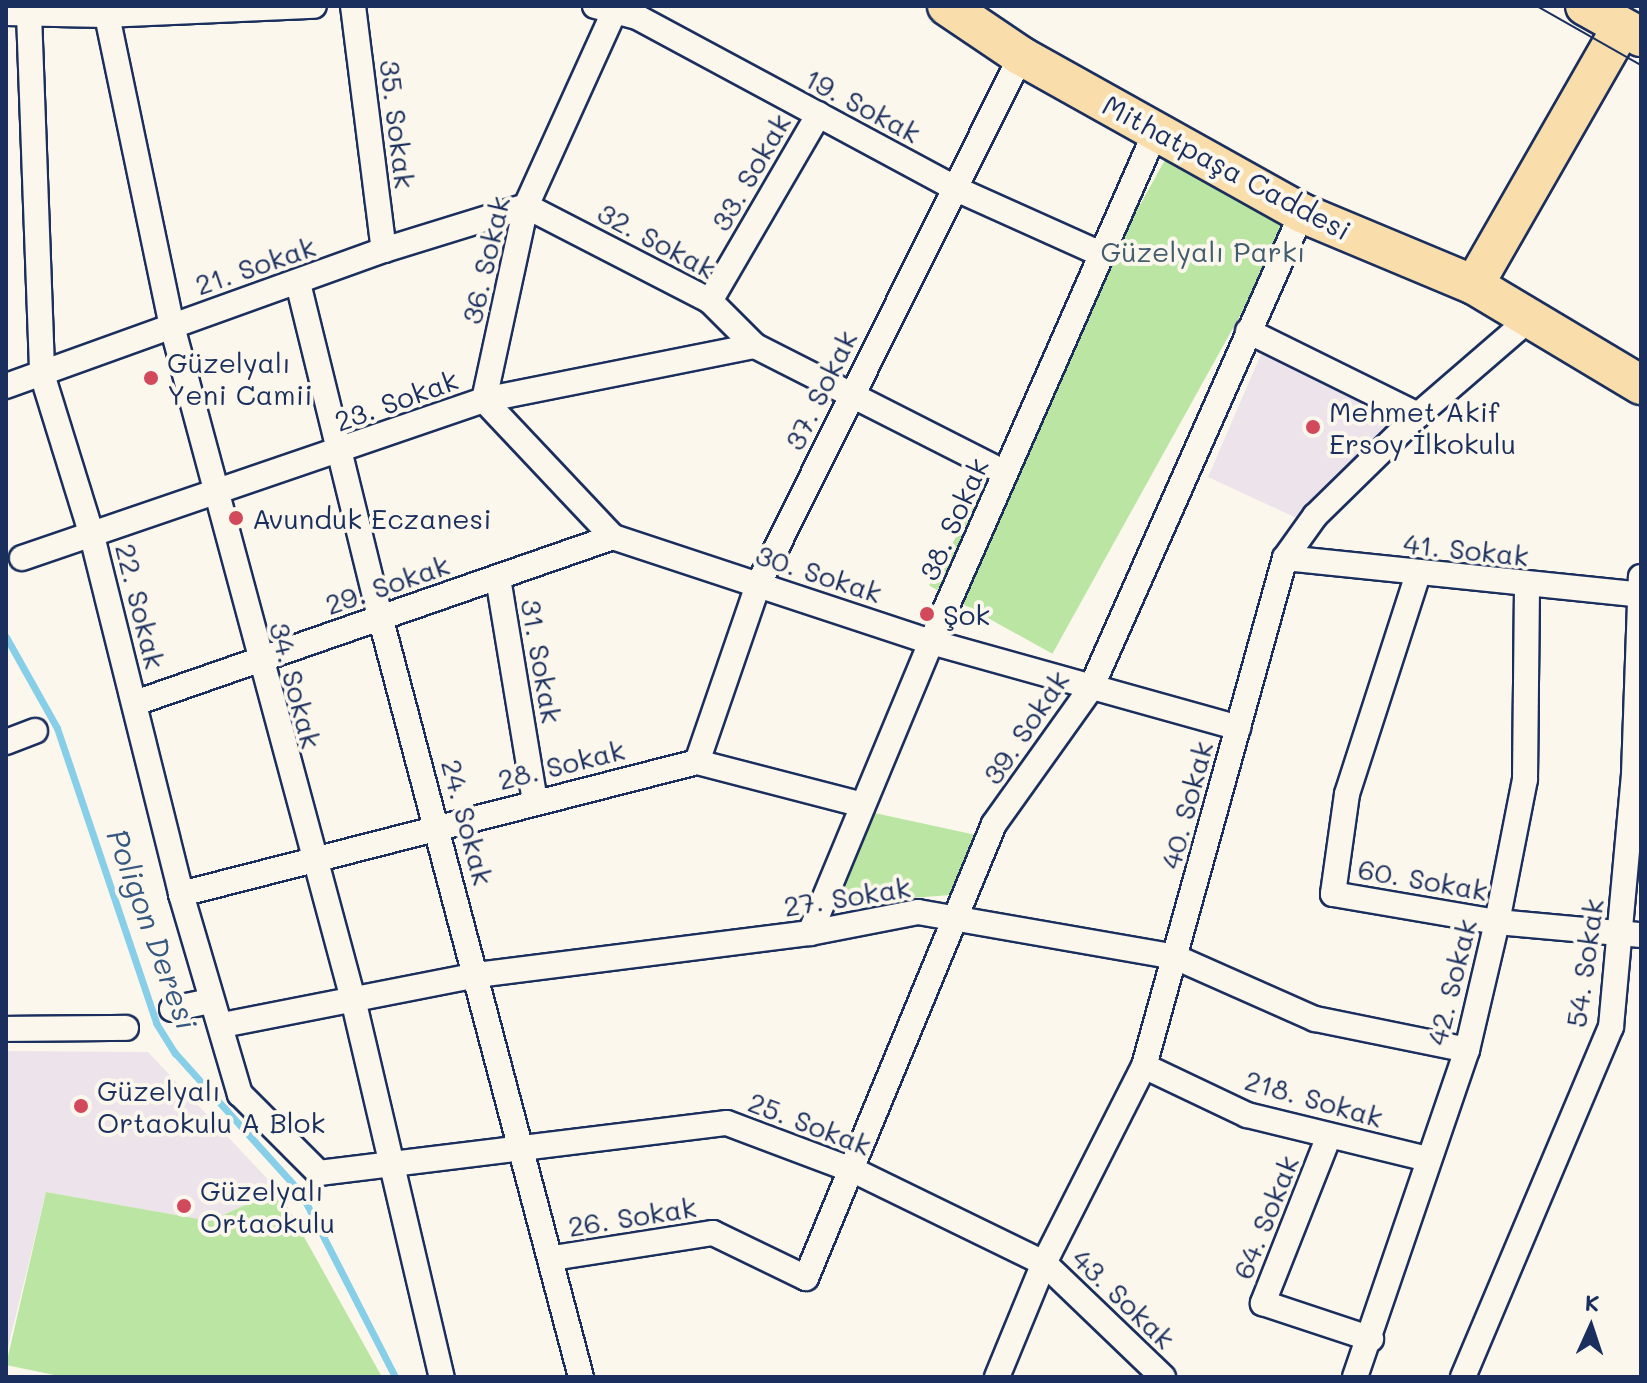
<!DOCTYPE html>
<meta charset="utf-8">
<style>
body{margin:0}
#map{position:relative;width:1647px;height:1383px;overflow:hidden;background:#fbf7ec;font-family:Mali,sans-serif}
div>[style]{position:absolute}
.built>*{inset:0;background:#ede4eb}
.green>*{inset:0;background:#bbe5a2;transform-origin:0 0}
.stream>*{height:7px;margin:-3.5px;padding:0 3.5px;transform-origin:3.5px;border-radius:3.5px;background:#87cfe8}
.roads{filter:drop-shadow(2px 0 #1b2f5e) drop-shadow(-2px 0 #1b2f5e) drop-shadow(0 2px #1b2f5e) drop-shadow(0 -2px #1b2f5e)}
.street>*{height:24px;margin:-12px;padding:0 12px;transform-origin:12px;border-radius:12px;background:#fbf7ec}
.primary>*{height:38px;margin:-19px;padding:0 19px;transform-origin:19px;border-radius:19px;background:#f9deab}
.tram>*{height:2px;margin:-1px;padding:0 1px;transform-origin:1px;border-radius:1px;background:#1b2f5e}
.dots>*{width:22px;height:22px;translate:-50% -50%;box-sizing:border-box;border:4px solid #fbf7ec;border-radius:50%}
span{translate:-50% -50%;white-space:nowrap;text-align:center;line-height:1.15;-webkit-text-stroke:8px #fbf7ec;paint-order:stroke}
.street-label{font-size:28px;color:#1b2f5e}
.park-label{font-size:28px;color:#435c6f}
.poi-label{font-size:28px;color:#1b2f5e}
.left{translate:0 -50%;text-align:left}
.water-label{font-size:30px;color:#365780;font-style:italic}
.frame{position:absolute;inset:0;border:8px solid #1b2f5e;pointer-events:none}
.north{position:absolute;left:1551px;top:1287px;width:80px;height:80px;-webkit-text-stroke:6px #fbf7ec;paint-order:stroke;rotate:3deg;font-size:22px;font-weight:700;line-height:32px;text-align:center;color:#1b2f5e}
.north::after{content:'';display:block;margin:auto;width:28px;height:36px;background:#1b2f5e;clip-path:polygon(50% 0,100% 100%,50% 72%,0 100%)}
</style>
<div id="map">
<div class="built">
<div style="clip-path:polygon(1265px 345px,1406px 415px,1303px 521px,1208px 477px)"></div>
<div style="clip-path:polygon(6px 1051px,148px 1052px,278px 1190px,210px 1221px,46px 1192px,6px 1356px)"></div>
</div>
<div class="green">
<div style="left:1171px;top:149px;width:141px;height:499px;rotate:29deg"></div>
<div style="clip-path:polygon(870px 812px,985px 837px,950px 895px,837px 904px)"></div>
<div style="clip-path:polygon(278px 1190px,382px 1377px,64px 1377px,6px 1365px,46px 1192px,210px 1221px)"></div>
</div>
<div class="stream">
<div style="left:6px;top:637px;width:104px;rotate:60.7deg"></div>
<div style="left:57px;top:728px;width:311px;rotate:71.4deg"></div>
<div style="left:156px;top:1023px;width:36px;rotate:58deg"></div>
<div style="left:175px;top:1053px;width:188px;rotate:48deg"></div>
<div style="left:301px;top:1193px;width:207px;rotate:62.9deg"></div>
</div>
<div class="roads">
<div class="street">
<div style="left:105px;top:6px;width:327px;rotate:78.2deg"></div>
<div style="left:172px;top:326px;width:697px;rotate:74.95deg"></div>
<div style="left:353px;top:999px;width:388px;rotate:76.8deg"></div>
<div style="left:353px;top:6px;width:246px;rotate:82.8deg"></div>
<div style="left:595px;top:6px;width:43px;rotate:14.7deg"></div>
<div style="left:637px;top:17px;width:360px;rotate:28.3deg"></div>
<div style="left:954px;top:188px;width:163px;rotate:24.2deg"></div>
<div style="left:6px;top:13px;width:99px;rotate:1.2deg"></div>
<div style="left:105px;top:15px;width:209px;rotate:-2.5deg"></div>
<div style="left:29px;top:14px;width:360px;rotate:87.9deg"></div>
<div style="left:42px;top:374px;width:170px;rotate:72.8deg"></div>
<div style="left:92px;top:536px;width:369px;rotate:76deg"></div>
<div style="left:181px;top:894px;width:209px;rotate:73.6deg"></div>
<div style="left:240px;top:1094px;width:112px;rotate:45deg"></div>
<div style="left:319px;top:1173px;width:411px;rotate:-7deg"></div>
<div style="left:727px;top:1123px;width:137px;rotate:20.6deg"></div>
<div style="left:855px;top:1171px;width:210px;rotate:26deg"></div>
<div style="left:1044px;top:1263px;width:165px;rotate:43.8deg"></div>
<div style="left:298px;top:283px;width:347px;rotate:76.2deg"></div>
<div style="left:381px;top:620px;width:783px;rotate:75.2deg"></div>
<div style="left:710px;top:301px;width:216px;rotate:-59.8deg"></div>
<div style="left:1248px;top:331px;width:190px;rotate:26.3deg"></div>
<div style="left:6px;top:386px;width:402px;rotate:-19.8deg"></div>
<div style="left:384px;top:250px;width:149px;rotate:-17.2deg"></div>
<div style="left:526px;top:206px;width:207px;rotate:27.3deg"></div>
<div style="left:710px;top:301px;width:64px;rotate:45deg"></div>
<div style="left:755px;top:346px;width:280px;rotate:26.9deg"></div>
<div style="left:613px;top:537px;width:335px;rotate:18.3deg"></div>
<div style="left:931px;top:642px;width:319px;rotate:15.6deg"></div>
<div style="left:613px;top:537px;width:188px;rotate:-133.3deg"></div>
<div style="left:484px;top:400px;width:198px;rotate:-77.8deg"></div>
<div style="left:526px;top:206px;width:215px;rotate:-65.6deg"></div>
<div style="left:22px;top:558px;width:488px;rotate:-18.9deg"></div>
<div style="left:484px;top:400px;width:276px;rotate:-11.3deg"></div>
<div style="left:1285px;top:558px;width:358px;rotate:5.9deg"></div>
<div style="left:1418px;top:574px;width:231px;rotate:107.9deg"></div>
<div style="left:1347px;top:794px;width:101px;rotate:98deg"></div>
<div style="left:1333px;top:894px;width:166px;rotate:9.7deg"></div>
<div style="left:1497px;top:922px;width:145px;rotate:5.2deg"></div>
<div style="left:498px;top:578px;width:226px;rotate:80.6deg"></div>
<div style="left:135px;top:703px;width:506px;rotate:-19.15deg"></div>
<div style="left:6px;top:742px;width:31px;rotate:-21deg"></div>
<div style="left:697px;top:762px;width:187px;rotate:-71deg"></div>
<div style="left:758px;top:585px;width:591px;rotate:-63.57deg"></div>
<div style="left:181px;top:894px;width:533px;rotate:-14.35deg"></div>
<div style="left:697px;top:762px;width:171px;rotate:14.5deg"></div>
<div style="left:810px;top:933px;width:315px;rotate:-67.4deg"></div>
<div style="left:931px;top:642px;width:558px;rotate:-66.24deg"></div>
<div style="left:172px;top:1009px;width:39px;rotate:-12deg"></div>
<div style="left:223px;top:1025px;width:259px;rotate:-11.1deg"></div>
<div style="left:477px;top:975px;width:336px;rotate:-7.2deg"></div>
<div style="left:810px;top:933px;width:110px;rotate:-11deg"></div>
<div style="left:918px;top:912px;width:261px;rotate:9.9deg"></div>
<div style="left:1175px;top:957px;width:153px;rotate:23.9deg"></div>
<div style="left:1315px;top:1019px;width:155px;rotate:11.5deg"></div>
<div style="left:6px;top:1029px;width:120px;rotate:-0.5deg"></div>
<div style="left:1144px;top:1066px;width:114px;rotate:25.4deg"></div>
<div style="left:1247px;top:1115px;width:186px;rotate:13.7deg"></div>
<div style="left:1329px;top:1136px;width:180px;rotate:111.6deg"></div>
<div style="left:1263px;top:1303px;width:114px;rotate:18.4deg"></div>
<div style="left:553px;top:1258px;width:162px;rotate:-8.9deg"></div>
<div style="left:713px;top:1233px;width:103px;rotate:25.8deg"></div>
<div style="left:806px;top:1278px;width:491px;rotate:-67.5deg"></div>
<div style="left:994px;top:824px;width:167px;rotate:-54.5deg"></div>
<div style="left:1091px;top:688px;width:520px;rotate:-66.05deg"></div>
<div style="left:997px;top:1377px;width:123px;rotate:-67.6deg"></div>
<div style="left:1044px;top:1263px;width:221px;rotate:-63.1deg"></div>
<div style="left:1144px;top:1066px;width:527px;rotate:-74.49deg"></div>
<div style="left:1285px;top:558px;width:52px;rotate:-54.5deg"></div>
<div style="left:1315px;top:516px;width:144px;rotate:-44.4deg"></div>
<div style="left:1418px;top:415px;width:145px;rotate:-40.8deg"></div>
<div style="left:1355px;top:1377px;width:346px;rotate:-71.1deg"></div>
<div style="left:1467px;top:1050px;width:131px;rotate:-76.8deg"></div>
<div style="left:1497px;top:922px;width:146px;rotate:-78.9deg"></div>
<div style="left:1525px;top:779px;width:193px;rotate:-89.4deg"></div>
<div style="left:1463px;top:1377px;width:380px;rotate:-67.1deg"></div>
<div style="left:1611px;top:1027px;width:254px;rotate:-84.8deg"></div>
<div style="left:1634px;top:774px;width:197px;rotate:-88deg"></div>
</div>
<div class="primary">
<div style="left:947px;top:6px;width:89px;rotate:34deg"></div>
<div style="left:1021px;top:56px;width:322px;rotate:29.2deg"></div>
<div style="left:1302px;top:213px;width:186px;rotate:22.7deg"></div>
<div style="left:1474px;top:285px;width:195px;rotate:30.9deg"></div>
<div style="left:1585px;top:6px;width:64px;rotate:29deg"></div>
<div style="left:1474px;top:285px;width:297px;rotate:-60.2deg"></div>
</div>
</div>
<div class="tram">
<div style="left:1537px;top:6px;width:120px;rotate:29.6deg"></div>
</div>
<div class="dots">
<div style="left:151px;top:378px;background:#d1495b"></div>
<div style="left:1313px;top:427px;background:#d1495b"></div>
<div style="left:236px;top:518px;background:#d1495b"></div>
<div style="left:927px;top:614px;background:#d1495b"></div>
<div style="left:81px;top:1106px;background:#d1495b"></div>
<div style="left:184px;top:1206px;background:#d1495b"></div>
</div>
<div class="street-label">
<span style="left:863px;top:105px;rotate:28deg">19. Sokak</span>
<span style="left:398px;top:124px;rotate:83deg">35. Sokak</span>
<span style="left:1227px;top:167px;rotate:28deg">Mithatpaşa Caddesi</span>
<span style="left:750px;top:172px;rotate:-60deg">33. Sokak</span>
<span style="left:657px;top:240px;rotate:28deg">32. Sokak</span>
<span style="left:485px;top:260px;rotate:-77deg">36. Sokak</span>
<span style="left:255px;top:265px;rotate:-19deg">21. Sokak</span>
<span style="left:820px;top:390px;rotate:-64deg">37. Sokak</span>
<span style="left:396px;top:400px;rotate:-20deg">23. Sokak</span>
<span style="left:953px;top:519px;rotate:-66deg">38. Sokak</span>
<span style="left:1466px;top:549px;rotate:6deg">41. Sokak</span>
<span style="left:819px;top:573px;rotate:18deg">30. Sokak</span>
<span style="left:387px;top:584px;rotate:-19deg">29. Sokak</span>
<span style="left:141px;top:606px;rotate:76deg">22. Sokak</span>
<span style="left:542px;top:661px;rotate:80deg">31. Sokak</span>
<span style="left:296px;top:685px;rotate:75deg">34. Sokak</span>
<span style="left:1025px;top:727px;rotate:-56deg">39. Sokak</span>
<span style="left:561px;top:764px;rotate:-14deg">28. Sokak</span>
<span style="left:1186px;top:805px;rotate:-75deg">40. Sokak</span>
<span style="left:468px;top:822px;rotate:75deg">24. Sokak</span>
<span style="left:1423px;top:879px;rotate:10deg">60. Sokak</span>
<span style="left:847px;top:896px;rotate:-9deg">27. Sokak</span>
<span style="left:1584px;top:963px;rotate:-82deg">54. Sokak</span>
<span style="left:1451px;top:982px;rotate:-76deg">42. Sokak</span>
<span style="left:1314px;top:1098px;rotate:16deg">218. Sokak</span>
<span style="left:810px;top:1123px;rotate:21deg">25. Sokak</span>
<span style="left:632px;top:1216px;rotate:-9deg">26. Sokak</span>
<span style="left:1265px;top:1217px;rotate:-68deg">64. Sokak</span>
<span style="left:1124px;top:1298px;rotate:44deg">43. Sokak</span>
</div>
<div class="park-label">
<span style="left:1203px;top:251px">Güzelyalı Parkı</span>
</div>
<div class="poi-label">
<span class="left" style="left:167px;top:378px">Güzelyalı<br>Yeni Camii</span>
<span class="left" style="left:1329px;top:427px">Mehmet Akif<br>Ersoy İlkokulu</span>
<span class="left" style="left:252px;top:518px">Avunduk Eczanesi</span>
<span class="left" style="left:943px;top:614px">Şok</span>
<span class="left" style="left:97px;top:1106px">Güzelyalı<br>Ortaokulu A Blok</span>
<span class="left" style="left:200px;top:1206px">Güzelyalı<br>Ortaokulu</span>
</div>
<div class="water-label">
<span style="left:153px;top:929px;rotate:70deg">Poligon Deresi</span>
</div>
<div class="frame"></div>
<div class="north">K</div>
</div>
